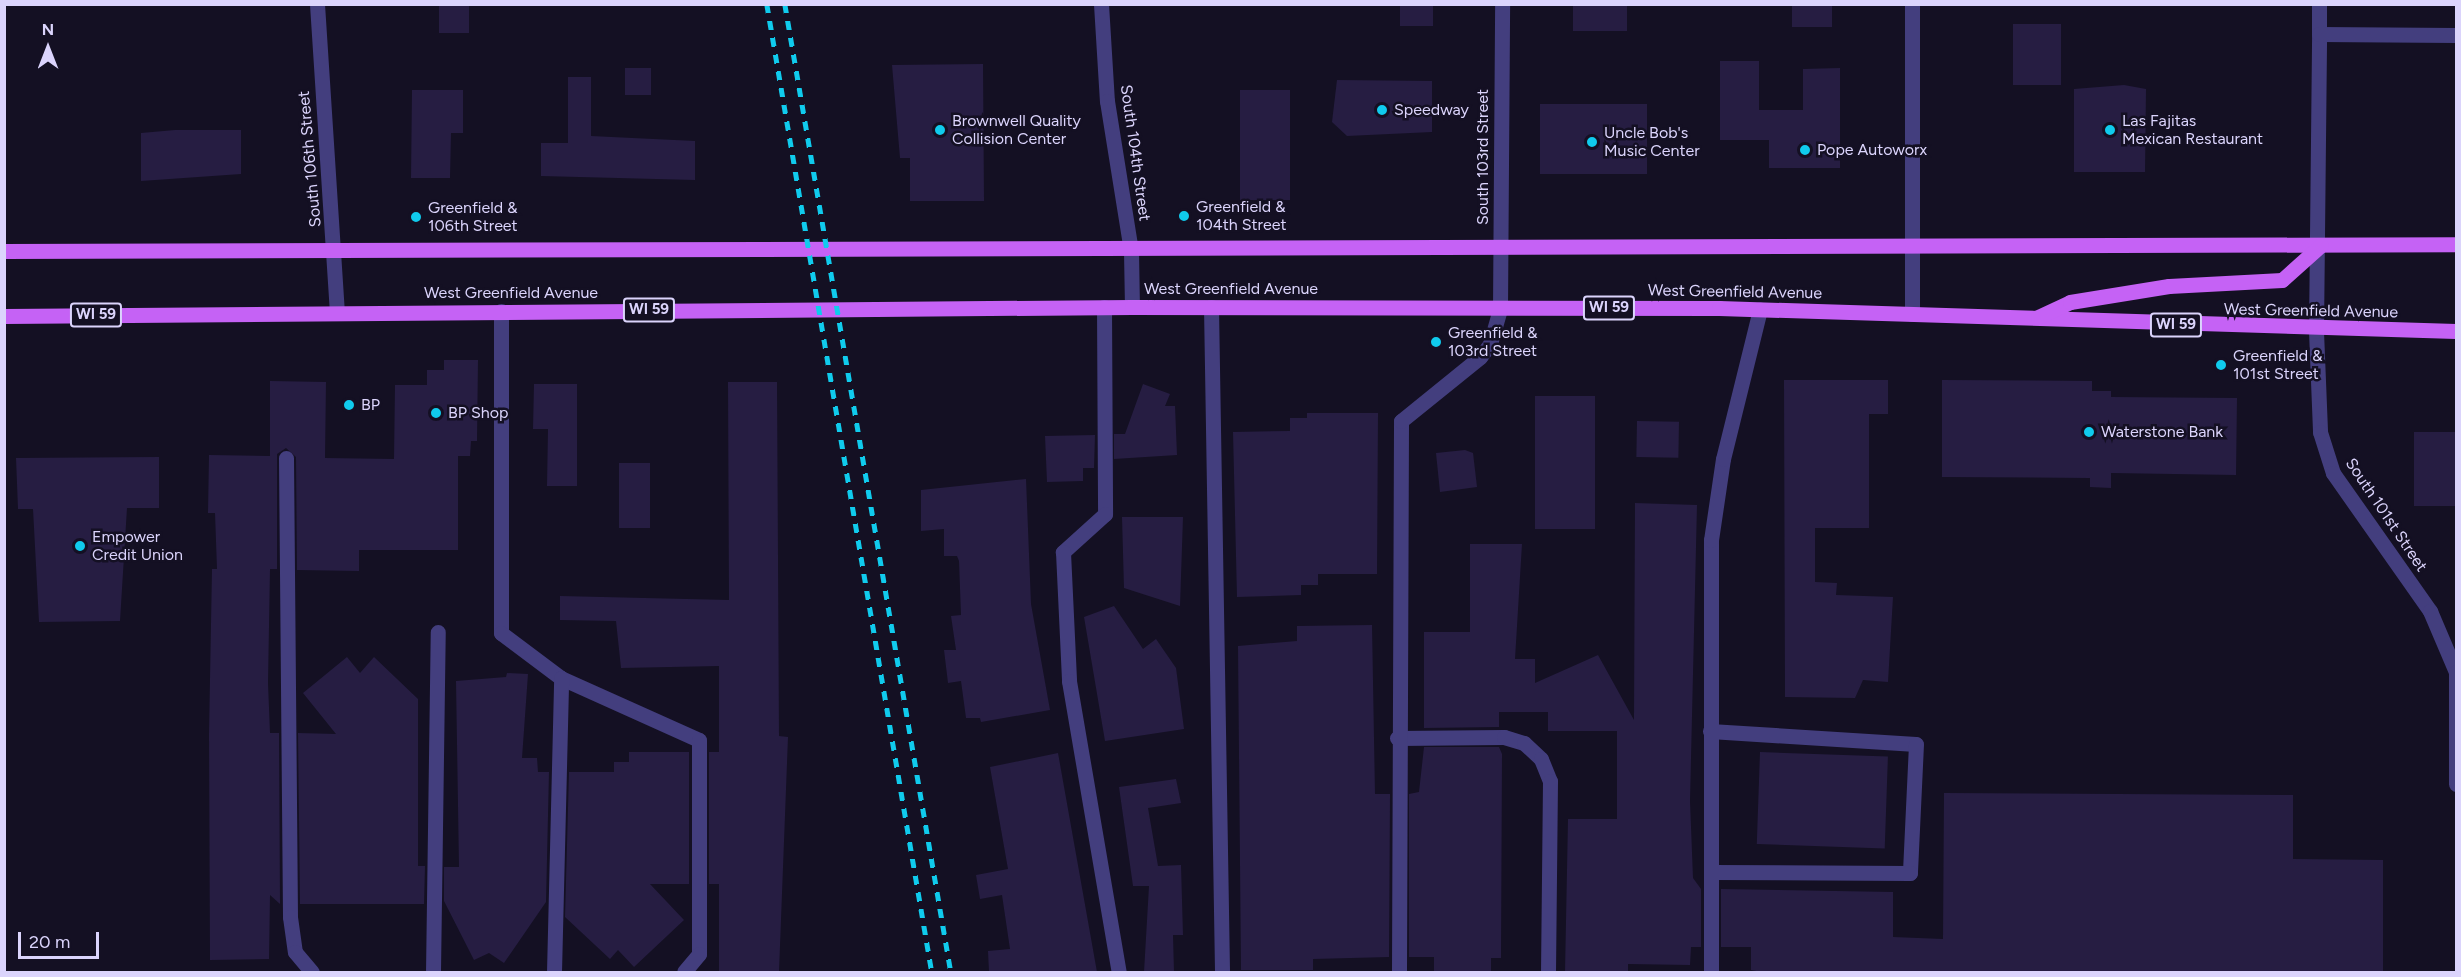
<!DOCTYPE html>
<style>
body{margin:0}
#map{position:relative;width:2461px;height:977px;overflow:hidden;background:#141023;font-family:Figtree,sans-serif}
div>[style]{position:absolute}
.building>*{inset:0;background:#261d42;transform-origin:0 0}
.minor>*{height:15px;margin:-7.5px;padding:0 7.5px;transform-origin:7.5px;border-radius:7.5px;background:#433e7e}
.tertiary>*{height:15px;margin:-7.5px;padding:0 7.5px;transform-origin:7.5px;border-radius:7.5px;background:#433e7e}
.primary>*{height:15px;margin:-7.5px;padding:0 7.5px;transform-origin:7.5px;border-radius:7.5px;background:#c562f5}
.rail>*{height:4.5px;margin-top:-2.25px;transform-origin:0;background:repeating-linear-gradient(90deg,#10cbed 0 9px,transparent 0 17px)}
.dots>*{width:16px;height:16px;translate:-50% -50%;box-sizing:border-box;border:3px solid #141023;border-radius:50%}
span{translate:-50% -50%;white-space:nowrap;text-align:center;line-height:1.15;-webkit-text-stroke:5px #141023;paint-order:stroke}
.shield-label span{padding:2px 4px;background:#141023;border:2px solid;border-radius:4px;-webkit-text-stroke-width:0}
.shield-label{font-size:15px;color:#dbd4fc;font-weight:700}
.poi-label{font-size:16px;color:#dbd4fc}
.left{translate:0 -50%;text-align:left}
.street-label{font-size:16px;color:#dbd4fc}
.frame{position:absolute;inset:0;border:6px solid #dbd4fc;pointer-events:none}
.north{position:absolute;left:18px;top:18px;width:60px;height:60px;-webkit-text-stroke:4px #141023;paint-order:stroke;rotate:0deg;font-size:16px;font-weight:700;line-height:24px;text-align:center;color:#dbd4fc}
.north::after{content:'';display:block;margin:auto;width:21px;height:27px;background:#dbd4fc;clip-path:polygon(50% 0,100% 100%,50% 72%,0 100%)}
.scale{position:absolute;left:18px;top:932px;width:81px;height:27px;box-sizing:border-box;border:3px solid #dbd4fc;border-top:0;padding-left:8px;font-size:18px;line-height:21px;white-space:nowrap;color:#dbd4fc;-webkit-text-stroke:4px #141023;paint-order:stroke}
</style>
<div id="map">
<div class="building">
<div style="left:439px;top:4px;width:30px;height:29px"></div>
<div style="left:1400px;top:4px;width:33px;height:22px"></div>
<div style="left:1573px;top:4px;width:54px;height:27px"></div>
<div style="left:1792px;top:4px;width:40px;height:23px"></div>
<div style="left:2013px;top:24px;width:48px;height:61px"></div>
<div style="clip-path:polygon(1720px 61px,1759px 61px,1759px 110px,1803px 110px,1803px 69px,1840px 68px,1840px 168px,1769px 168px,1769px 140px,1720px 140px)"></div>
<div style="clip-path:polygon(983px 64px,984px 201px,910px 201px,910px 158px,900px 158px,892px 65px)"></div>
<div style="left:625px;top:68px;width:26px;height:27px"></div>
<div style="clip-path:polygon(568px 77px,591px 77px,591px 136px,695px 141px,695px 180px,541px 176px,541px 143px,568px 143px)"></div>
<div style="clip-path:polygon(1337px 80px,1432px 81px,1432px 132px,1347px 136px,1332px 122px)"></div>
<div style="clip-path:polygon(2124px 85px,2146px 89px,2145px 172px,2074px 172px,2074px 89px)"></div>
<div style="clip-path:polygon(412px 90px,463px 90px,463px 133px,451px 133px,450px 178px,411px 178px)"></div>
<div style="left:1240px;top:90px;width:50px;height:110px"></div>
<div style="left:1540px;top:104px;width:107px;height:70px"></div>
<div style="clip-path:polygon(175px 130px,241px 130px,241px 174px,141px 181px,141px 133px)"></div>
<div style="clip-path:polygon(444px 360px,478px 360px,477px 441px,471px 441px,470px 456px,458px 456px,458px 550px,359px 550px,359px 571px,297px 570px,296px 457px,286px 448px,277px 454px,277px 569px,270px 569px,268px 683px,270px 733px,279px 733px,280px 904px,270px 895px,269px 959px,210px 960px,209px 734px,212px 569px,217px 569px,215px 513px,208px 513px,209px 455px,270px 456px,270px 381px,326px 382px,325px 458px,394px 459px,395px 385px,427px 385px,427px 370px,444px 370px)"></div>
<div style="clip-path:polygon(1784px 380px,1888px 380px,1888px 414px,1869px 414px,1869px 528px,1815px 528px,1815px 582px,1837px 583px,1836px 595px,1893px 597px,1888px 682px,1863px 680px,1855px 698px,1785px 697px)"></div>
<div style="clip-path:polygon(1942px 380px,2092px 381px,2092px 391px,2111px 391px,2111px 397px,2237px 398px,2236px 475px,2111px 473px,2111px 488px,2090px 487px,2090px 478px,1942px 477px)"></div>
<div style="clip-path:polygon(728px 382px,777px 382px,779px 736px,788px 737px,779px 972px,719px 972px,719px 884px,709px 884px,709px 752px,719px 752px,719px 666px,621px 668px,616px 621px,560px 620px,560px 596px,729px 600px)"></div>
<div style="clip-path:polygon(534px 384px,577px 384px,577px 486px,547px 486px,548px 429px,533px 429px)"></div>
<div style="clip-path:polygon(1143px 384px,1170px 394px,1165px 406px,1175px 406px,1177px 455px,1114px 459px,1114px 434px,1125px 434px)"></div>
<div style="left:1535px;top:396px;width:60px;height:133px"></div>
<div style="clip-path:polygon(1307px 413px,1378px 413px,1377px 574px,1318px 574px,1318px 585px,1301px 585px,1301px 595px,1237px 597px,1233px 432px,1290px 431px,1290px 418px,1307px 418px)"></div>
<div style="left:1637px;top:421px;width:42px;height:36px;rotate:1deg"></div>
<div style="left:2414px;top:432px;width:43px;height:74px"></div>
<div style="clip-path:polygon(1095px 435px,1094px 468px,1083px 468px,1083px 481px,1047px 482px,1045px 436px)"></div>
<div style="clip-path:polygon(1465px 450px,1473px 453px,1477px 487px,1440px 492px,1436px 453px)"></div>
<div style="clip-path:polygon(159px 457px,159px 508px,127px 508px,120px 621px,39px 622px,33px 509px,18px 509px,16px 458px)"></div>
<div style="left:619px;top:463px;width:31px;height:65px"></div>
<div style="clip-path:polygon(1026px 479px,1031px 604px,1050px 710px,981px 722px,980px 718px,966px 718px,961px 681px,948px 683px,944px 650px,956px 650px,951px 616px,961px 615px,959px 561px,957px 556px,944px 556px,944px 529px,921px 531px,921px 490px)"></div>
<div style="clip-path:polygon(1635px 503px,1697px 505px,1690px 801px,1693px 878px,1701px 889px,1701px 947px,1691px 947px,1690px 965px,1628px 964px,1628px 972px,1565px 972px,1568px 819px,1617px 819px,1617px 731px,1548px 731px,1548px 712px,1499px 712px,1499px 727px,1424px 728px,1424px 632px,1470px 632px,1470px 544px,1522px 544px,1515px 659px,1535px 659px,1535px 683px,1598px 655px,1634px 720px)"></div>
<div style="clip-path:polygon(1122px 517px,1183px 517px,1180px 606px,1124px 588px)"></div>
<div style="clip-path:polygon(1114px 606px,1143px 649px,1156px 639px,1176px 668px,1184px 729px,1105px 741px,1084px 617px)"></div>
<div style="clip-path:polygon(1372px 625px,1375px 794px,1390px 794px,1389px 957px,1313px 959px,1313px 970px,1241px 970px,1238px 646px,1297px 641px,1297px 626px)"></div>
<div style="clip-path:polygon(347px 657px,360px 673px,374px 657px,418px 699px,418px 866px,425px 866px,424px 904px,300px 904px,298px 733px,336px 734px,303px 693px)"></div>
<div style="clip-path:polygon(507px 673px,528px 674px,522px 758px,537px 758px,538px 772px,549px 772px,546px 902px,504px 963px,489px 953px,474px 960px,444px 901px,444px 867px,459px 867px,456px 681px,506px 677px)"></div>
<div style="clip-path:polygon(1424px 747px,1499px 747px,1502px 754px,1501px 958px,1491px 958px,1491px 972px,1434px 972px,1434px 957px,1409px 957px,1409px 794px,1419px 792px)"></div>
<div style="clip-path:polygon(629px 752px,689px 752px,689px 884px,650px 884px,684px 920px,634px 967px,618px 950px,610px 959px,565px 917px,569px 772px,614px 772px,614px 762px,629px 762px)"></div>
<div style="left:1760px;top:752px;width:128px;height:92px;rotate:2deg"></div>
<div style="clip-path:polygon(1058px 753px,1097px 972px,989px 972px,988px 951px,1010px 949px,1002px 895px,980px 899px,976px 875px,1008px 869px,990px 767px)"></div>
<div style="clip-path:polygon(1176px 779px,1181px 803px,1148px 808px,1158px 866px,1181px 865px,1183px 935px,1173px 935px,1174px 972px,1144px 972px,1149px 886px,1133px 886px,1119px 787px)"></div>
<div style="clip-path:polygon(1944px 793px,2293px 795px,2293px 859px,2383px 860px,2383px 972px,1762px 972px,1751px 970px,1751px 947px,1721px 947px,1721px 889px,1893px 892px,1893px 937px,1943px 939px)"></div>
</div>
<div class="minor">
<div style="left:317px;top:4px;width:307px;rotate:86.3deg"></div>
<div style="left:1101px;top:4px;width:97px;rotate:86.5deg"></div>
<div style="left:1107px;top:101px;width:152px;rotate:80.9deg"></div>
<div style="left:1131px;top:251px;width:56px;rotate:89deg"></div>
<div style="left:1912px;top:4px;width:310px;rotate:90deg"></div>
<div style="left:2319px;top:4px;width:30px;rotate:90deg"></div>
<div style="left:1104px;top:307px;width:207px;rotate:89.7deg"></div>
<div style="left:1105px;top:514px;width:57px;rotate:137.9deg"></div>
<div style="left:1063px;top:552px;width:129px;rotate:87.3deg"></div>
<div style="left:1069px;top:681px;width:295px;rotate:80.3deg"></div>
<div style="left:1211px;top:307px;width:665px;rotate:89.05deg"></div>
<div style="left:501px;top:311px;width:322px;rotate:90deg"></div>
<div style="left:501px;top:633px;width:75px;rotate:36.9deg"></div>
<div style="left:561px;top:678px;width:151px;rotate:24.2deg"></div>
<div style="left:699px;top:740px;width:214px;rotate:90deg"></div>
<div style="left:699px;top:954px;width:23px;rotate:130deg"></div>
<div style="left:2316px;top:331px;width:101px;rotate:87.7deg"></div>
<div style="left:2320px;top:432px;width:43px;rotate:72.4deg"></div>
<div style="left:2333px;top:473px;width:169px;rotate:54.9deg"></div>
<div style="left:2430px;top:611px;width:66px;rotate:66.9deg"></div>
<div style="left:2456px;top:672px;width:112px;rotate:90deg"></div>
<div style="left:286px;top:458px;width:459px;rotate:89.5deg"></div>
<div style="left:290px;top:917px;width:35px;rotate:82deg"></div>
<div style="left:295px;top:952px;width:26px;rotate:50deg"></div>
<div style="left:1710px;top:731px;width:206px;rotate:3.6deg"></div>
<div style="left:1916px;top:744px;width:129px;rotate:92.7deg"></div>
<div style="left:1910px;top:873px;width:199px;rotate:-179.7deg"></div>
<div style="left:1397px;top:738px;width:107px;rotate:-0.5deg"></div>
<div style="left:1504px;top:737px;width:21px;rotate:17deg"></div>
<div style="left:1524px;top:743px;width:23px;rotate:43deg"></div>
<div style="left:1541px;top:759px;width:24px;rotate:68deg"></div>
<div style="left:1550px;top:781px;width:191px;rotate:90.6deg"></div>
<div style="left:433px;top:972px;width:340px;rotate:-89.2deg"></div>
<div style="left:554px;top:972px;width:294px;rotate:-88.6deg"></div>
<div style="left:1399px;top:972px;width:551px;rotate:-89.79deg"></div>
<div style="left:1401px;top:421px;width:102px;rotate:-39deg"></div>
<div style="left:1480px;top:357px;width:16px;rotate:-52deg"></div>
<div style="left:1490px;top:344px;width:36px;rotate:-74deg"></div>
<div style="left:1500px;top:309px;width:305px;rotate:-89.6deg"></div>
<div style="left:1711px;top:972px;width:432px;rotate:-90deg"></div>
<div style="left:1711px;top:540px;width:82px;rotate:-81.6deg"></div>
<div style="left:1723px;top:459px;width:154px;rotate:-76.1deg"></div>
</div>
<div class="tertiary">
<div style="left:2316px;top:331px;width:297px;rotate:-89.4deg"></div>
<div style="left:2319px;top:34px;width:137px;rotate:0.4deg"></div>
</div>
<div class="primary">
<div style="left:4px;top:251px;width:2452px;rotate:-0.16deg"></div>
<div style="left:4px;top:316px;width:1128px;rotate:-0.46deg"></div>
<div style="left:1132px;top:307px;width:587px;rotate:0.1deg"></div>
<div style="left:1719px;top:308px;width:737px;rotate:1.79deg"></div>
<div style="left:2038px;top:317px;width:35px;rotate:-25deg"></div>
<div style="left:2070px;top:302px;width:100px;rotate:-9.2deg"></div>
<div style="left:2169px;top:286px;width:113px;rotate:-3deg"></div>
<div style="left:2282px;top:280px;width:52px;rotate:-41.9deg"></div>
</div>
<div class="rail">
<div style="left:767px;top:4px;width:982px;rotate:80.33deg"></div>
<div style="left:785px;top:4px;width:982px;rotate:80.27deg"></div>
</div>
<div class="dots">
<div style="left:1382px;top:110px;background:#10cbed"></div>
<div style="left:940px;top:130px;background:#10cbed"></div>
<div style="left:2110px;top:130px;background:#10cbed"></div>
<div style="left:1592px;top:142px;background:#10cbed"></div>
<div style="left:1805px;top:150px;background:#10cbed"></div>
<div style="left:1184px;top:216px;background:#10cbed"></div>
<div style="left:416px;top:217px;background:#10cbed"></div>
<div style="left:1436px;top:342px;background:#10cbed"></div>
<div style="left:2221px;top:365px;background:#10cbed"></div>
<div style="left:349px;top:405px;background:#10cbed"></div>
<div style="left:436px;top:413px;background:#10cbed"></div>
<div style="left:2089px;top:432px;background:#10cbed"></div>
<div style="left:80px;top:546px;background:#10cbed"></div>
</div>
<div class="shield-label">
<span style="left:1609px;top:308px">WI 59</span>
<span style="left:649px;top:310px">WI 59</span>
<span style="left:96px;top:315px">WI 59</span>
<span style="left:2176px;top:325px">WI 59</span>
</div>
<div class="poi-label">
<span class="left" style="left:1394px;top:110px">Speedway</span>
<span class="left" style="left:952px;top:130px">Brownwell Quality<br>Collision Center</span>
<span class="left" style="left:2122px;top:130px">Las Fajitas<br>Mexican Restaurant</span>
<span class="left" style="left:1604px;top:142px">Uncle Bob's<br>Music Center</span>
<span class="left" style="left:1817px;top:150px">Pope Autoworx</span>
<span class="left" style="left:1196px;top:216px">Greenfield &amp;<br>104th Street</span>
<span class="left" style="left:428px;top:217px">Greenfield &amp;<br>106th Street</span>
<span class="left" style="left:1448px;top:342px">Greenfield &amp;<br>103rd Street</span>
<span class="left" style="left:2233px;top:365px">Greenfield &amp;<br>101st Street</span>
<span class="left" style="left:361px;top:405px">BP</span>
<span class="left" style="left:448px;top:413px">BP Shop</span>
<span class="left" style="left:2101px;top:432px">Waterstone Bank</span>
<span class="left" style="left:92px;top:546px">Empower<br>Credit Union</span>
</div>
<div class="street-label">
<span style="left:1135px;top:153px;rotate:82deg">South 104th Street</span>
<span style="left:1483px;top:157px;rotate:-90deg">South 103rd Street</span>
<span style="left:310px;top:159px;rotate:-95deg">South 106th Street</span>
<span style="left:1231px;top:289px">West Greenfield Avenue</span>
<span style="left:1735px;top:292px;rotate:1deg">West Greenfield Avenue</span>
<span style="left:511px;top:293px">West Greenfield Avenue</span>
<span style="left:2311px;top:311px;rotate:1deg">West Greenfield Avenue</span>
<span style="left:2386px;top:515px;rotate:56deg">South 101st Street</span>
</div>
<div class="frame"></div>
<div class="north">N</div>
<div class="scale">20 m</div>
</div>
